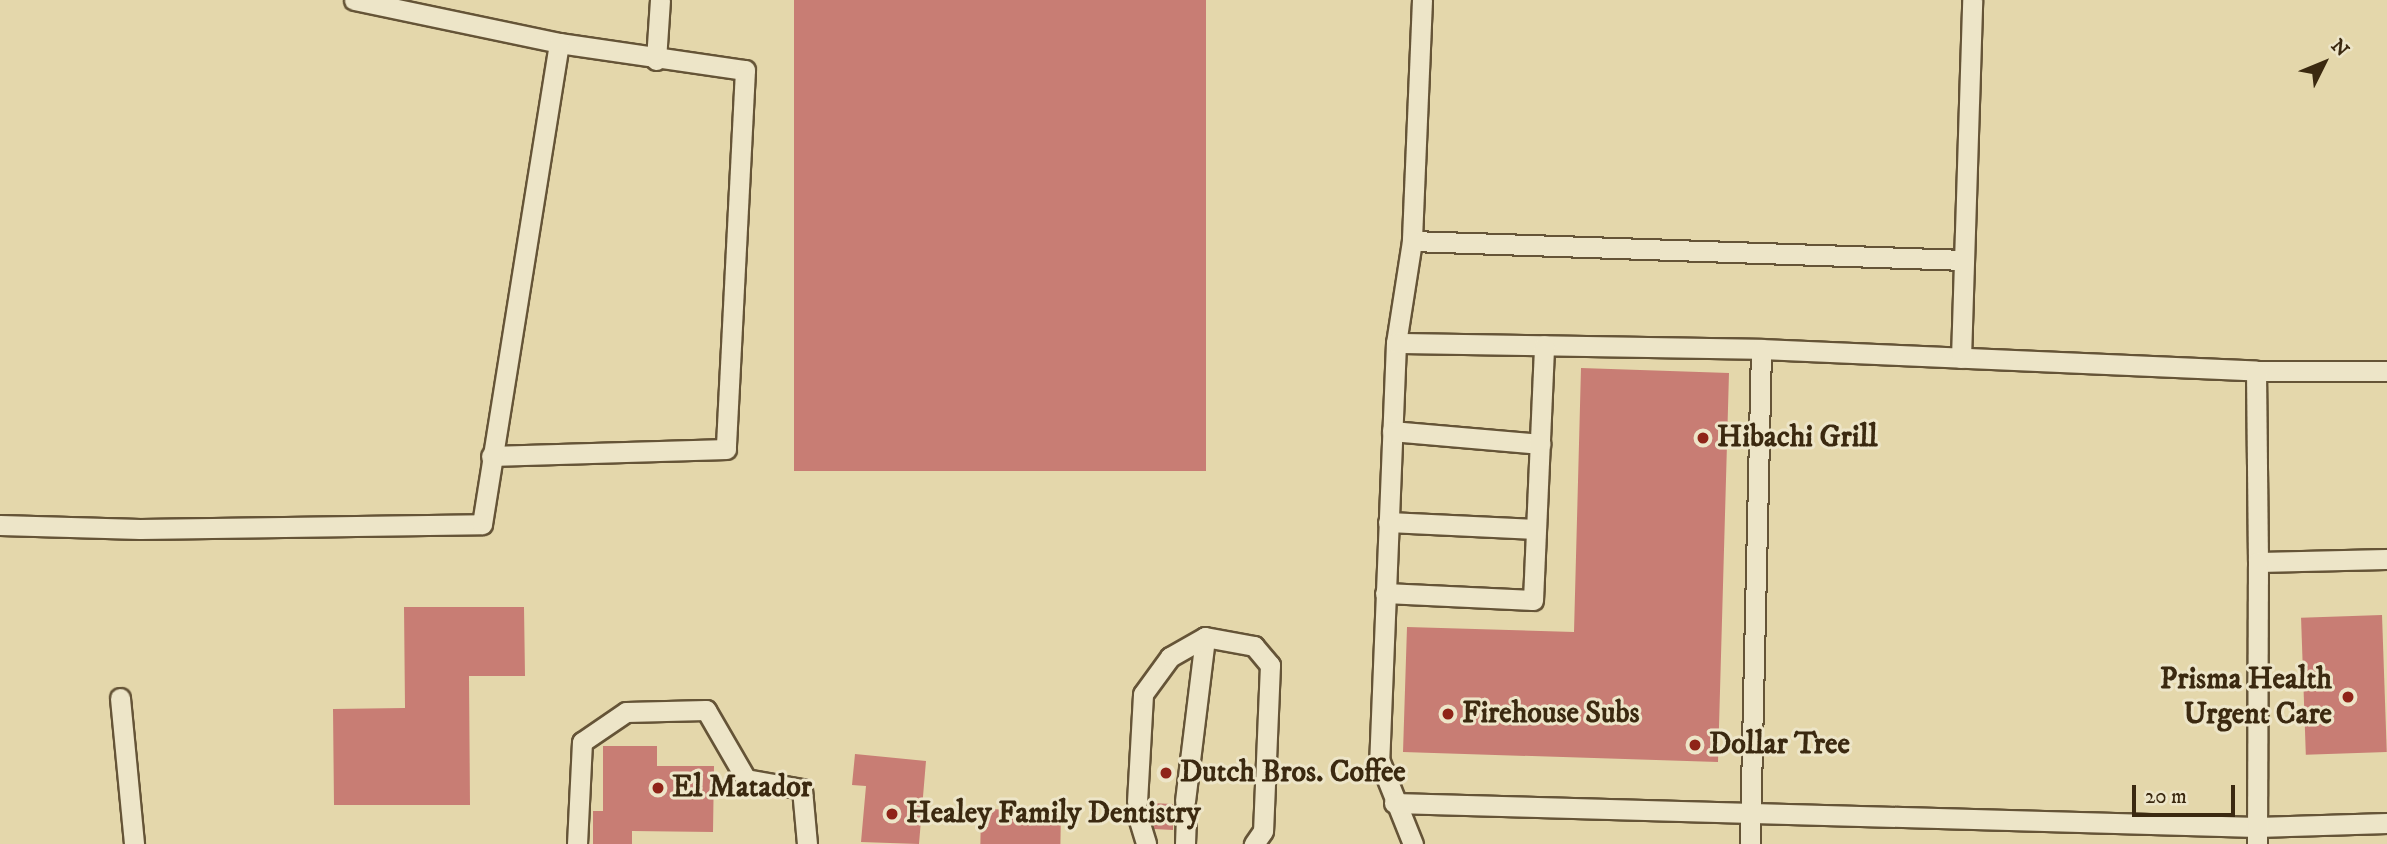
<!DOCTYPE html>
<style>
body{margin:0}
#map{position:relative;width:2387px;height:844px;overflow:hidden;background:#e4d7ab;font-family:"IM FELL DW Pica",serif}
div>[style]{position:absolute}
.building>*{inset:0;background:#c87d74;transform-origin:0 0}
.roads{filter:drop-shadow(2px 0 #655437) drop-shadow(-2px 0 #655437) drop-shadow(0 2px #655437) drop-shadow(0 -2px #655437)}
.service>*{height:19px;margin:-9.5px;padding:0 9.5px;transform-origin:9.5px;border-radius:9.5px;background:#ede5c8}
.dots>*{width:19px;height:19px;translate:-50% -50%;box-sizing:border-box;border:4px solid #ede5c8;border-radius:50%}
span{translate:-50% -50%;white-space:nowrap;text-align:center;line-height:1.15;-webkit-text-stroke:6px #ede5c8;paint-order:stroke}
.poi-label{font-size:30px;color:#3b2910;font-weight:700}
.left{translate:0 -50%;text-align:left}
.right{translate:-100% -50%;text-align:right}
.north{position:absolute;left:2289px;top:28px;width:70px;height:70px;-webkit-text-stroke:5px #ede5c8;paint-order:stroke;rotate:47deg;font-size:19px;font-weight:700;line-height:28px;text-align:center;color:#3b2910}
.north::after{content:'';display:block;margin:auto;width:24px;height:32px;background:#3b2910;clip-path:polygon(50% 0,100% 100%,50% 72%,0 100%)}
.scale{position:absolute;left:2132px;top:785px;width:103px;height:32px;box-sizing:border-box;border:4px solid #3b2910;border-top:0;padding-left:9px;font-size:21px;line-height:24px;white-space:nowrap;color:#3b2910;-webkit-text-stroke:5px #ede5c8;paint-order:stroke}
</style>
<div id="map">
<div class="building">
<div style="left:794px;top:0;width:412px;height:471px"></div>
<div style="clip-path:polygon(1581px 368px,1729px 373px,1718px 762px,1403px 752px,1407px 627px,1574px 632px)"></div>
<div style="clip-path:polygon(404px 607px,524px 607px,525px 676px,469px 676px,470px 805px,334px 805px,333px 709px,405px 708px)"></div>
<div style="left:2382px;top:615px;width:137px;height:81px;rotate:88deg"></div>
<div style="clip-path:polygon(603px 746px,657px 746px,657px 766px,714px 766px,713px 832px,632px 831px,632px 844px,593px 844px,593px 811px,603px 811px)"></div>
<div style="clip-path:polygon(855px 754px,926px 761px,919px 844px,861px 842px,866px 786px,852px 785px)"></div>
<div style="clip-path:polygon(1150px 803px,1173px 804px,1173px 830px,1154px 829px)"></div>
<div style="left:981px;top:809px;width:80px;height:35px;rotate:1deg"></div>
</div>
<div class="roads">
<div class="service">
<div style="left:354px;top:0;width:209px;rotate:11.8deg"></div>
<div style="left:559px;top:43px;width:188px;rotate:8.3deg"></div>
<div style="left:745px;top:70px;width:379px;rotate:92.9deg"></div>
<div style="left:726px;top:449px;width:235px;rotate:178.3deg"></div>
<div style="left:1422px;top:0;width:241px;rotate:92.4deg"></div>
<div style="left:1412px;top:241px;width:552px;rotate:1.97deg"></div>
<div style="left:656px;top:60px;width:60px;rotate:-86.2deg"></div>
<div style="left:1412px;top:241px;width:103px;rotate:98.9deg"></div>
<div style="left:1396px;top:343px;width:416px;rotate:92.3deg"></div>
<div style="left:1379px;top:759px;width:92px;rotate:68.2deg"></div>
<div style="left:1396px;top:343px;width:365px;rotate:0.9deg"></div>
<div style="left:1761px;top:349px;width:495px;rotate:91.3deg"></div>
<div style="left:1761px;top:349px;width:495px;rotate:2.5deg"></div>
<div style="left:1961px;top:358px;width:358px;rotate:-88.2deg"></div>
<div style="left:2387px;top:371px;width:131px;rotate:180deg"></div>
<div style="left:2256px;top:371px;width:191px;rotate:89.4deg"></div>
<div style="left:2258px;top:562px;width:129px;rotate:-1.3deg"></div>
<div style="left:1392px;top:431px;width:149px;rotate:5deg"></div>
<div style="left:1388px;top:522px;width:148px;rotate:2.7deg"></div>
<div style="left:0;top:525px;width:140px;rotate:1.6deg"></div>
<div style="left:140px;top:529px;width:342px;rotate:-0.8deg"></div>
<div style="left:482px;top:524px;width:487px;rotate:-80.9deg"></div>
<div style="left:1385px;top:593px;width:148px;rotate:2.7deg"></div>
<div style="left:1533px;top:600px;width:255px;rotate:-87.5deg"></div>
<div style="left:120px;top:698px;width:147px;rotate:84.5deg"></div>
<div style="left:1185px;top:801px;width:165px;rotate:-83deg"></div>
<div style="left:1137px;top:802px;width:108px;rotate:-86.8deg"></div>
<div style="left:1143px;top:694px;width:46px;rotate:-53.9deg"></div>
<div style="left:1170px;top:657px;width:40px;rotate:-29.7deg"></div>
<div style="left:1205px;top:637px;width:50px;rotate:10.4deg"></div>
<div style="left:1254px;top:646px;width:25px;rotate:50deg"></div>
<div style="left:1270px;top:665px;width:166px;rotate:92.4deg"></div>
<div style="left:1263px;top:831px;width:16px;rotate:125deg"></div>
<div style="left:1394px;top:803px;width:863px;rotate:1.59deg"></div>
<div style="left:2257px;top:827px;width:130px;rotate:-1.8deg"></div>
<div style="left:1138px;top:817px;width:28px;rotate:73deg"></div>
<div style="left:577px;top:844px;width:102px;rotate:-87.2deg"></div>
<div style="left:582px;top:742px;width:53px;rotate:-34.3deg"></div>
<div style="left:626px;top:712px;width:80px;rotate:-1.4deg"></div>
<div style="left:706px;top:710px;width:80px;rotate:59.9deg"></div>
<div style="left:746px;top:779px;width:57px;rotate:10.1deg"></div>
<div style="left:802px;top:789px;width:55px;rotate:84.8deg"></div>
<div style="left:1185px;top:844px;width:23px;rotate:-88deg"></div>
<div style="left:2257px;top:844px;width:282px;rotate:-89.8deg"></div>
</div>
</div>
<div class="dots">
<div style="left:1703px;top:438px;background:#8f2418"></div>
<div style="left:2348px;top:697px;background:#8f2418"></div>
<div style="left:1448px;top:714px;background:#8f2418"></div>
<div style="left:1695px;top:745px;background:#8f2418"></div>
<div style="left:1166px;top:773px;background:#8f2418"></div>
<div style="left:658px;top:788px;background:#8f2418"></div>
<div style="left:892px;top:814px;background:#8f2418"></div>
</div>
<div class="poi-label">
<span class="left" style="left:1717px;top:438px">Hibachi Grill</span>
<span class="right" style="left:2332px;top:697px">Prisma Health<br>Urgent Care</span>
<span class="left" style="left:1462px;top:714px">Firehouse Subs</span>
<span class="left" style="left:1709px;top:745px">Dollar Tree</span>
<span class="left" style="left:1180px;top:773px">Dutch Bros. Coffee</span>
<span class="left" style="left:672px;top:788px">El Matador</span>
<span class="left" style="left:906px;top:814px">Healey Family Dentistry</span>
</div>
<div class="north">N</div>
<div class="scale">20 m</div>
</div>
